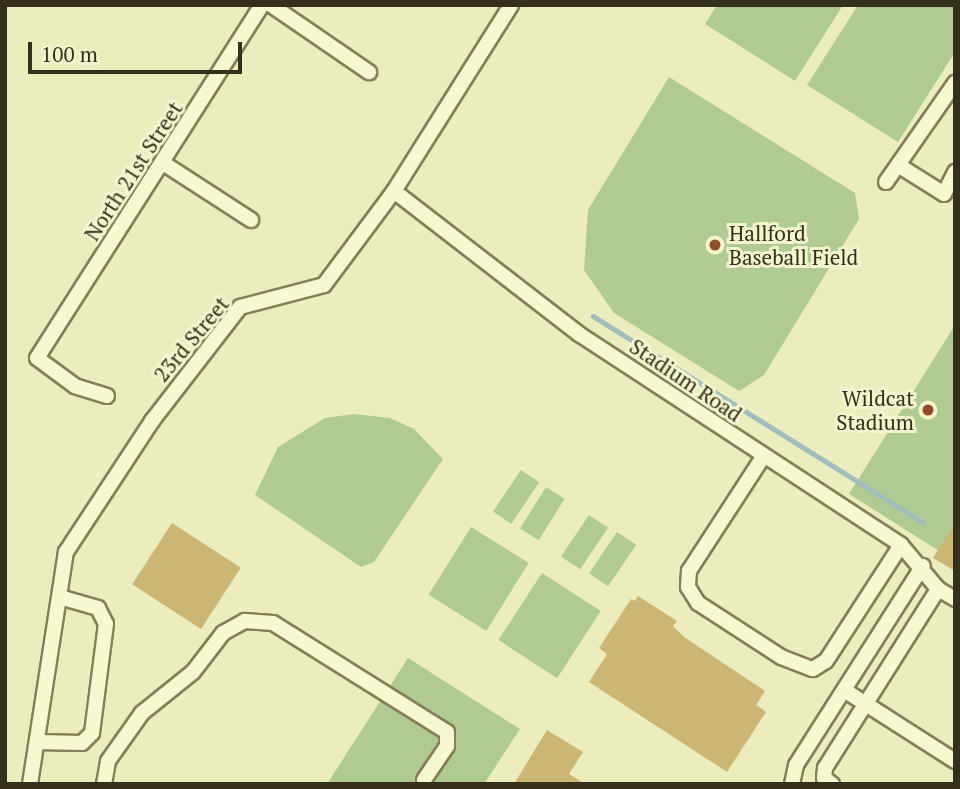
<!DOCTYPE html>
<style>
body{margin:0}
#map{position:relative;width:960px;height:789px;overflow:hidden;background:#ebedbd;font-family:"PT Serif",serif}
div>[style]{position:absolute}
.green>*{inset:0;background:#b0cb92;transform-origin:0 0}
.stream>*{height:4.5px;margin:-2.25px;padding:0 2.25px;transform-origin:2.25px;border-radius:2.25px;background:#a1bdbe}
.building>*{inset:0;background:#cbb673;transform-origin:0 0}
.roads{filter:drop-shadow(2px 0 #857f57) drop-shadow(-2px 0 #857f57) drop-shadow(0 2px #857f57) drop-shadow(0 -2px #857f57)}
.minor>*{height:14px;margin:-7px;padding:0 7px;transform-origin:7px;border-radius:7px;background:#f7f8d0}
.dots>*{width:19px;height:19px;translate:-50% -50%;box-sizing:border-box;border:4px solid #f3f5cd;border-radius:50%}
span{translate:-50% -50%;white-space:nowrap;text-align:center;line-height:1.15;-webkit-text-stroke:6px #f3f5cd;paint-order:stroke}
.street-label{font-size:21px;color:#34301b}
.poi-label{font-size:21px;color:#34301b}
.left{translate:0 -50%;text-align:left}
.right{translate:-100% -50%;text-align:right}
.frame{position:absolute;inset:0;border:7px solid #34301b;pointer-events:none}
.scale{position:absolute;left:28px;top:42px;width:214px;height:32px;box-sizing:border-box;border:4px solid #34301b;border-top:0;padding-left:9px;font-size:21px;line-height:24px;white-space:nowrap;color:#34301b;-webkit-text-stroke:5px #f3f5cd;paint-order:stroke}
</style>
<div id="map">
<div class="green">
<div style="clip-path:polygon(717px 5px,843px 5px,795px 81px,705px 24px)"></div>
<div style="clip-path:polygon(858px 5px,955px 5px,955px 52px,898px 142px,807px 85px)"></div>
<div style="clip-path:polygon(669px 77px,855px 193px,859px 219px,764px 375px,739px 391px,614px 313px,584px 270px,588px 210px)"></div>
<div style="clip-path:polygon(955px 325px,955px 561px,849px 494px)"></div>
<div style="clip-path:polygon(354px 414px,390px 418px,414px 429px,443px 459px,374px 562px,361px 567px,255px 495px,278px 447px,325px 418px)"></div>
<div style="left:521px;top:470px;width:22px;height:50px;rotate:34deg"></div>
<div style="left:546px;top:487px;width:22px;height:49px;rotate:32deg"></div>
<div style="left:589px;top:515px;width:23px;height:50px;rotate:34deg"></div>
<div style="left:471px;top:527px;width:68px;height:80px;rotate:32deg"></div>
<div style="left:617px;top:532px;width:23px;height:50px;rotate:34deg"></div>
<div style="left:542px;top:573px;width:70px;height:80px;rotate:33deg"></div>
<div style="clip-path:polygon(408px 658px,520px 729px,484px 784px,327px 784px)"></div>
</div>
<div class="stream">
<div style="left:593px;top:316px;width:389px;rotate:32deg"></div>
</div>
<div class="building">
<div style="left:172px;top:523px;width:82px;height:73px;rotate:33deg"></div>
<div style="clip-path:polygon(955px 523px,955px 571px,933px 558px)"></div>
<div style="clip-path:polygon(638px 596px,677px 621px,673px 626px,684px 637px,765px 691px,756px 705px,766px 712px,727px 772px,589px 682px,607px 654px,599px 648px,631px 599px,635px 601px)"></div>
<div style="clip-path:polygon(547px 730px,583px 752px,569px 774px,585px 784px,514px 784px)"></div>
</div>
<div class="roads">
<div class="minor">
<div style="left:271px;top:5px;width:119px;rotate:34.4deg"></div>
<div style="left:163px;top:163px;width:105px;rotate:32.9deg"></div>
<div style="left:898px;top:165px;width:54px;rotate:32.2deg"></div>
<div style="left:944px;top:194px;width:25px;rotate:-63deg"></div>
<div style="left:886px;top:182px;width:121px;rotate:-55.1deg"></div>
<div style="left:394px;top:191px;width:234px;rotate:37.7deg"></div>
<div style="left:579px;top:334px;width:385px;rotate:33.2deg"></div>
<div style="left:901px;top:545px;width:57px;rotate:49.9deg"></div>
<div style="left:938px;top:589px;width:20px;rotate:30deg"></div>
<div style="left:107px;top:396px;width:34px;rotate:-163deg"></div>
<div style="left:75px;top:386px;width:47px;rotate:-143.6deg"></div>
<div style="left:37px;top:358px;width:419px;rotate:-57.5deg"></div>
<div style="left:763px;top:457px;width:136px;rotate:123deg"></div>
<div style="left:689px;top:571px;width:16px;rotate:94deg"></div>
<div style="left:688px;top:587px;width:19px;rotate:58deg"></div>
<div style="left:698px;top:603px;width:99px;rotate:33deg"></div>
<div style="left:781px;top:657px;width:34px;rotate:21deg"></div>
<div style="left:813px;top:669px;width:15px;rotate:-32deg"></div>
<div style="left:826px;top:661px;width:138px;rotate:-57.1deg"></div>
<div style="left:844px;top:690px;width:132px;rotate:32.6deg"></div>
<div style="left:37px;top:742px;width:45px;rotate:1.3deg"></div>
<div style="left:82px;top:743px;width:14px;rotate:-45deg"></div>
<div style="left:92px;top:733px;width:110px;rotate:-82.7deg"></div>
<div style="left:106px;top:624px;width:18px;rotate:-117deg"></div>
<div style="left:98px;top:608px;width:40px;rotate:-164deg"></div>
<div style="left:30px;top:784px;width:235px;rotate:-81.2deg"></div>
<div style="left:66px;top:552px;width:157px;rotate:-56.7deg"></div>
<div style="left:152px;top:421px;width:144px;rotate:-52.3deg"></div>
<div style="left:240px;top:307px;width:87px;rotate:-14.7deg"></div>
<div style="left:324px;top:285px;width:117px;rotate:-53.3deg"></div>
<div style="left:394px;top:191px;width:220px;rotate:-57.8deg"></div>
<div style="left:104px;top:784px;width:23px;rotate:-80deg"></div>
<div style="left:108px;top:761px;width:59px;rotate:-54.7deg"></div>
<div style="left:142px;top:713px;width:65px;rotate:-38.8deg"></div>
<div style="left:193px;top:672px;width:49px;rotate:-52.4deg"></div>
<div style="left:223px;top:633px;width:25px;rotate:-29deg"></div>
<div style="left:245px;top:621px;width:28px;rotate:4deg"></div>
<div style="left:273px;top:623px;width:205px;rotate:32.1deg"></div>
<div style="left:447px;top:732px;width:14px;rotate:90deg"></div>
<div style="left:447px;top:746px;width:41px;rotate:124.1deg"></div>
<div style="left:792px;top:784px;width:19px;rotate:-78deg"></div>
<div style="left:796px;top:765px;width:236px;rotate:-57.5deg"></div>
<div style="left:832px;top:784px;width:10px;rotate:-143deg"></div>
<div style="left:824px;top:778px;width:10px;rotate:-84deg"></div>
<div style="left:825px;top:768px;width:212px;rotate:-57.7deg"></div>
</div>
</div>
<div class="dots">
<div style="left:715px;top:245px;background:#934b27"></div>
<div style="left:928px;top:410px;background:#934b27"></div>
</div>
<div class="street-label">
<span style="left:133px;top:171px;rotate:-57deg">North 21st Street</span>
<span style="left:191px;top:339px;rotate:-50deg">23rd Street</span>
<span style="left:686px;top:380px;rotate:34deg">Stadium Road</span>
</div>
<div class="poi-label">
<span class="left" style="left:729px;top:245px">Hallford<br>Baseball Field</span>
<span class="right" style="left:914px;top:410px">Wildcat<br>Stadium</span>
</div>
<div class="frame"></div>
<div class="scale">100 m</div>
</div>
